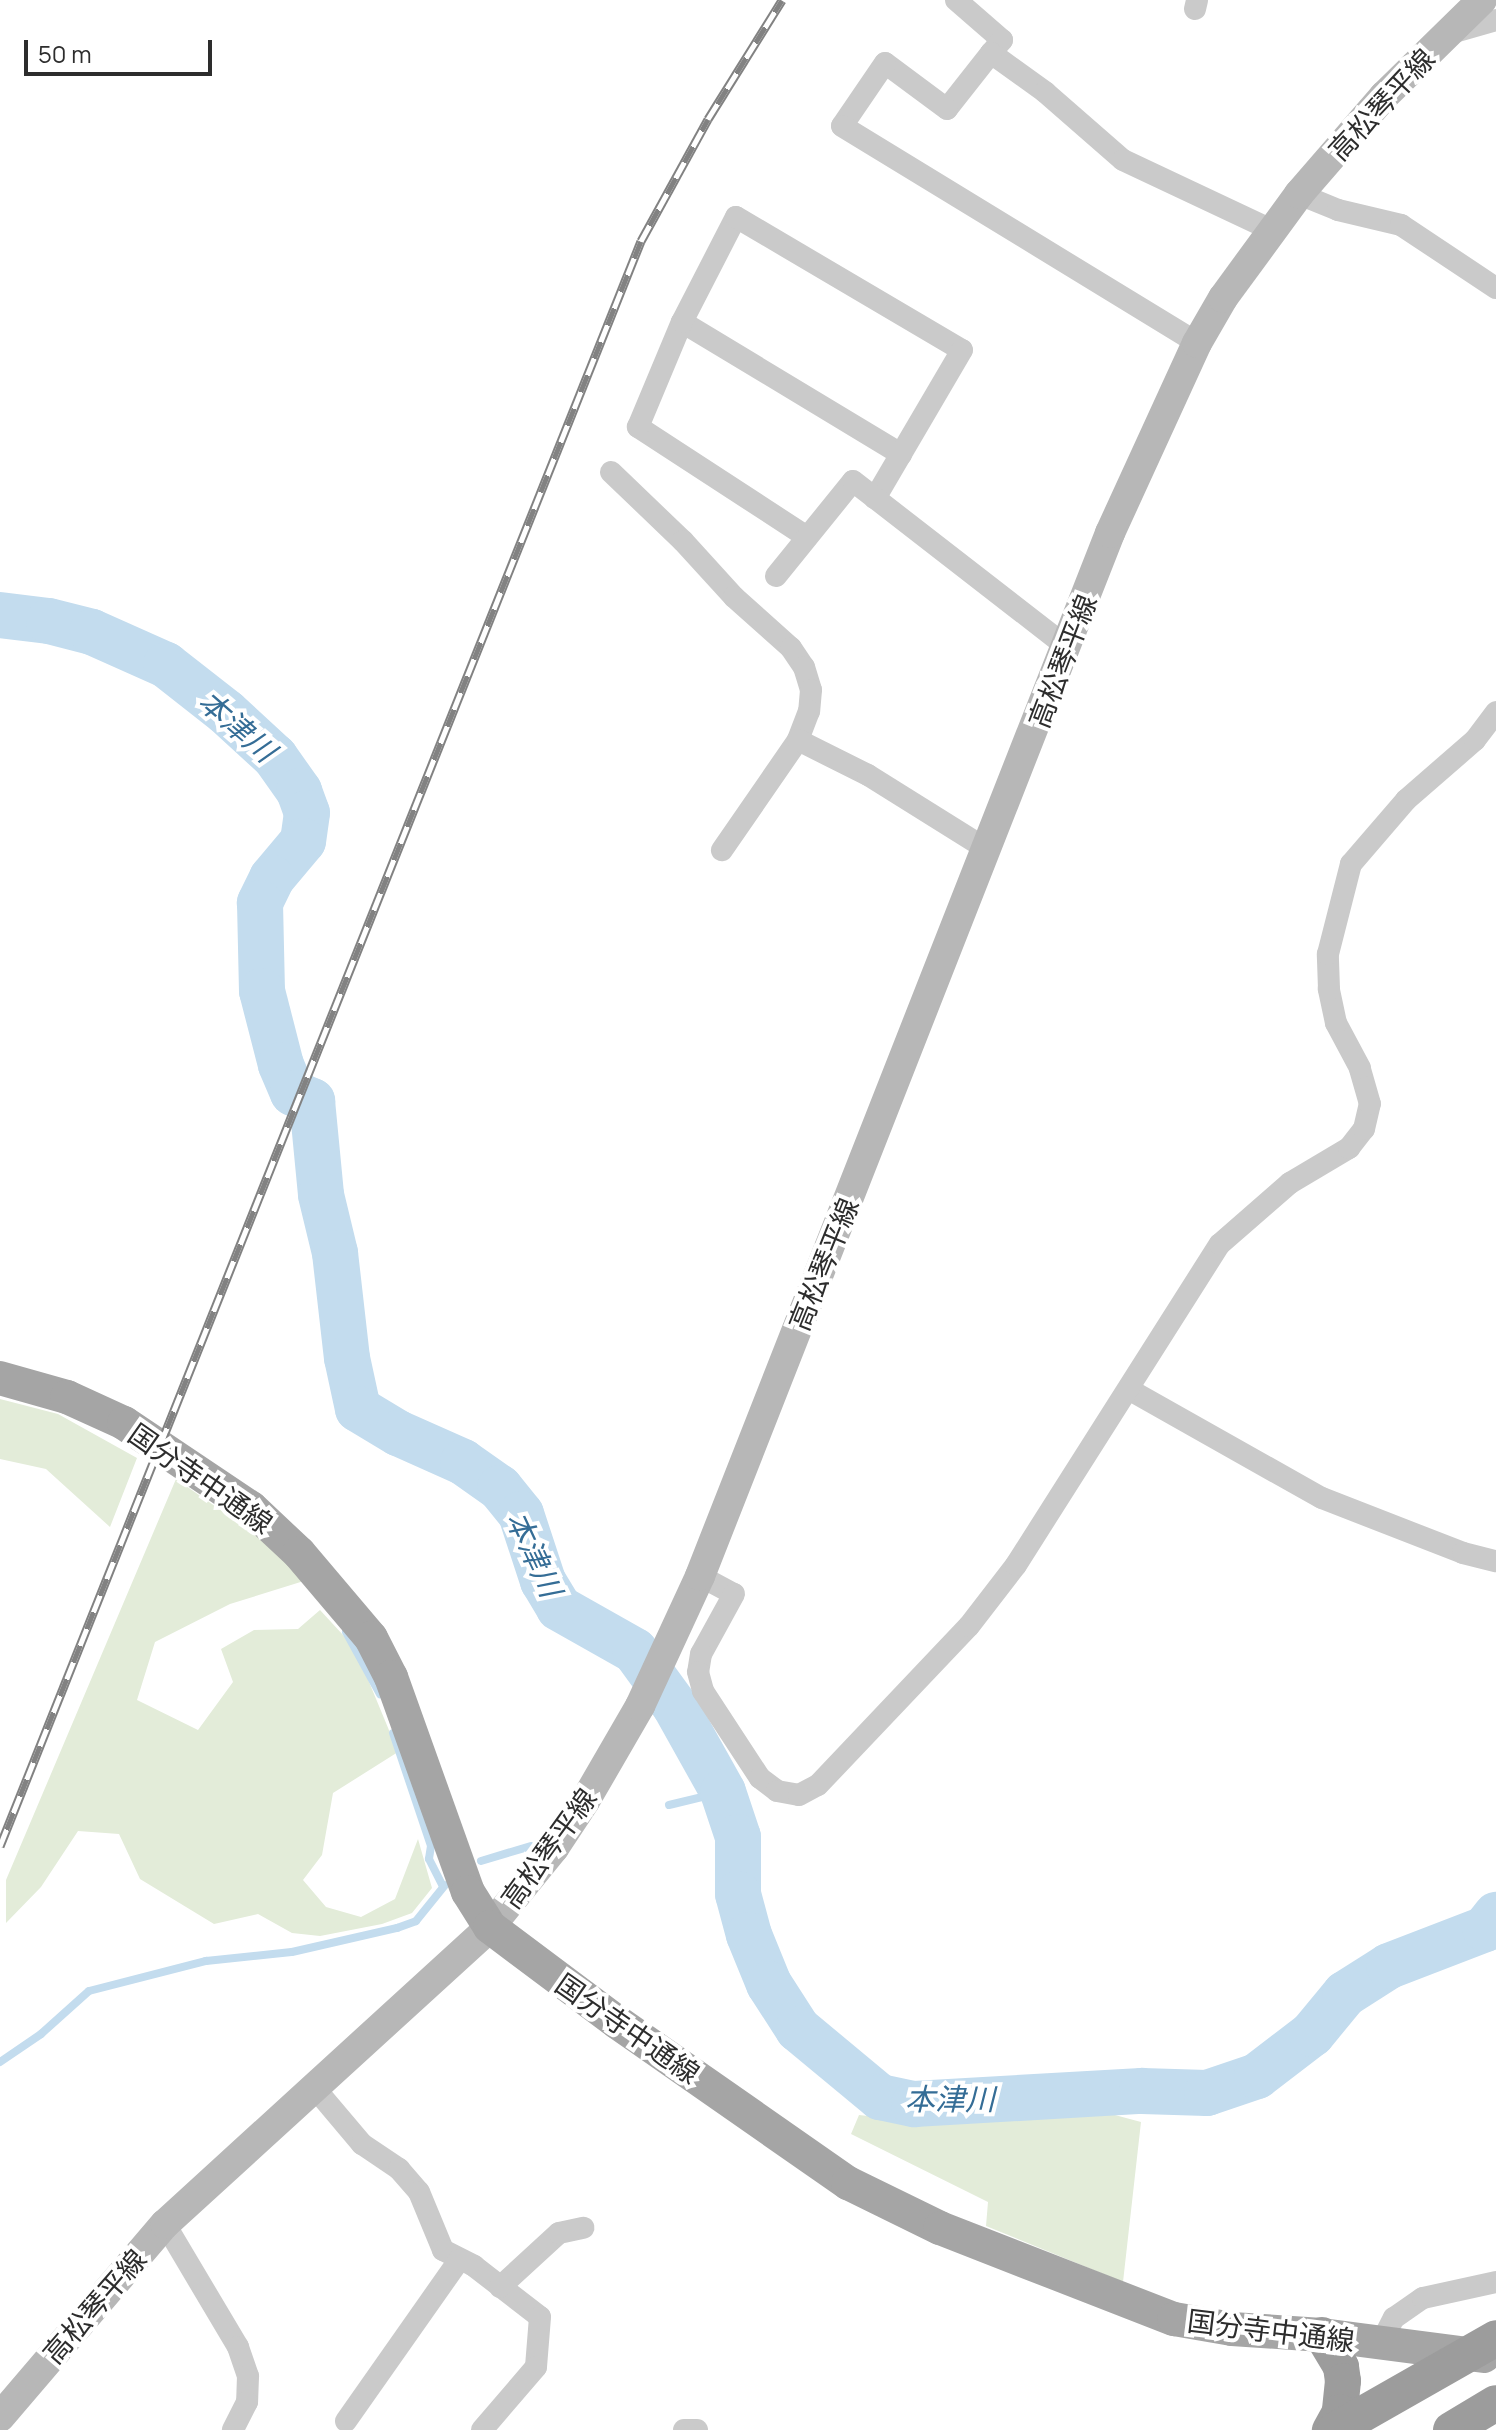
<!DOCTYPE html>
<meta charset="utf-8">
<style>
body{margin:0}
#map{position:relative;width:1496px;height:2430px;overflow:hidden;background:#fff;font-family:Manrope,"Noto Sans JP",sans-serif}
div>[style]{position:absolute}
.green>*{inset:0;background:#e3ecd9}
.stream>*{height:8px;margin:-4px;padding:0 4px;transform-origin:4px;border-radius:4px;background:#c3dcee}
.river>*{height:46px;margin:-23px;padding:0 23px;transform-origin:23px;border-radius:23px;background:#c3dcee}
.minor>*{height:22px;margin:-11px;padding:0 11px;transform-origin:11px;border-radius:11px;background:#cacaca}
.secondary>*{height:30px;margin:-15px;padding:0 15px;transform-origin:15px;border-radius:15px;background:#b7b7b7}
.primary>*{height:34px;margin:-17px;padding:0 17px;transform-origin:17px;border-radius:17px;background:#a5a5a5}
.trunk>*{height:36px;margin:-18px;padding:0 18px;transform-origin:18px;border-radius:18px;background:#9c9c9c}
.rail>*{height:9px;margin-top:-4.5px;transform-origin:0;background:repeating-linear-gradient(90deg,#fff 0 18px,#828282 0 36px);box-sizing:border-box;border-block:2px solid #828282}
span{translate:-50% -50%;white-space:nowrap;text-align:center;line-height:1.15;-webkit-text-stroke:8px #fff;paint-order:stroke}
.street-label{font-size:28px;color:#2d2d2d}
.water-label{font-size:30px;color:#356d96;font-style:italic}
.scale{position:absolute;left:24px;top:40px;width:188px;height:36px;box-sizing:border-box;border:4px solid #2d2d2d;border-top:0;padding-left:10px;font-size:24px;line-height:28px;white-space:nowrap;color:#2d2d2d;-webkit-text-stroke:6px #fff;paint-order:stroke}
</style>
<div id="map">
<div class="green">
<div style="clip-path:polygon(0 1399px,58px 1414px,137px 1458px,110px 1527px,46px 1469px,0 1459px)"></div>
<div style="clip-path:polygon(176px 1479px,265px 1541px,307px 1580px,230px 1604px,155px 1642px,137px 1700px,198px 1730px,233px 1682px,221px 1649px,254px 1630px,298px 1629px,320px 1610px,355px 1648px,398px 1752px,333px 1793px,322px 1855px,303px 1880px,326px 1907px,361px 1917px,395px 1899px,418px 1839px,432px 1888px,412px 1913px,382px 1924px,320px 1936px,292px 1933px,258px 1914px,214px 1924px,140px 1879px,119px 1834px,78px 1831px,41px 1887px,6px 1923px,6px 1880px)"></div>
<div style="clip-path:polygon(1085px 2107px,1141px 2122px,1123px 2282px,986px 2226px,988px 2202px,851px 2134px,859px 2115px,921px 2122px)"></div>
</div>
<div class="stream">
<div style="left:346px;top:1632px;width:71px;rotate:61.3deg"></div>
<div style="left:393px;top:1733px;width:119px;rotate:71.4deg"></div>
<div style="left:431px;top:1846px;width:13px;rotate:99deg"></div>
<div style="left:429px;top:1859px;width:30px;rotate:63deg"></div>
<div style="left:669px;top:1805px;width:56px;rotate:-13.5deg"></div>
<div style="left:481px;top:1861px;width:52px;rotate:-16.7deg"></div>
<div style="left:0;top:2062px;width:50px;rotate:-34.3deg"></div>
<div style="left:41px;top:2034px;width:64px;rotate:-41.9deg"></div>
<div style="left:89px;top:1991px;width:121px;rotate:-14.4deg"></div>
<div style="left:206px;top:1961px;width:86px;rotate:-6deg"></div>
<div style="left:292px;top:1952px;width:108px;rotate:-12.9deg"></div>
<div style="left:397px;top:1928px;width:20px;rotate:-20deg"></div>
<div style="left:416px;top:1921px;width:46px;rotate:-51.1deg"></div>
</div>
<div class="river">
<div style="left:0;top:615px;width:49px;rotate:7deg"></div>
<div style="left:49px;top:621px;width:44px;rotate:14.3deg"></div>
<div style="left:92px;top:632px;width:81px;rotate:24deg"></div>
<div style="left:166px;top:665px;width:76px;rotate:38.1deg"></div>
<div style="left:226px;top:712px;width:67px;rotate:42.6deg"></div>
<div style="left:275px;top:757px;width:42px;rotate:54.8deg"></div>
<div style="left:299px;top:791px;width:23px;rotate:70deg"></div>
<div style="left:307px;top:813px;width:28px;rotate:98deg"></div>
<div style="left:303px;top:841px;width:48px;rotate:130deg"></div>
<div style="left:272px;top:878px;width:28px;rotate:116deg"></div>
<div style="left:260px;top:903px;width:88px;rotate:88.7deg"></div>
<div style="left:262px;top:991px;width:76px;rotate:75.6deg"></div>
<div style="left:281px;top:1065px;width:30px;rotate:67deg"></div>
<div style="left:293px;top:1093px;width:21px;rotate:23deg"></div>
<div style="left:312px;top:1101px;width:94px;rotate:84.5deg"></div>
<div style="left:321px;top:1195px;width:60px;rotate:76.4deg"></div>
<div style="left:335px;top:1253px;width:106px;rotate:83.5deg"></div>
<div style="left:347px;top:1358px;width:52px;rotate:77.8deg"></div>
<div style="left:358px;top:1409px;width:47px;rotate:31deg"></div>
<div style="left:398px;top:1433px;width:71px;rotate:24deg"></div>
<div style="left:463px;top:1462px;width:45px;rotate:35.1deg"></div>
<div style="left:500px;top:1488px;width:33px;rotate:51deg"></div>
<div style="left:521px;top:1514px;width:71px;rotate:71.8deg"></div>
<div style="left:543px;top:1581px;width:31px;rotate:59deg"></div>
<div style="left:559px;top:1608px;width:87px;rotate:29.5deg"></div>
<div style="left:635px;top:1651px;width:68px;rotate:54deg"></div>
<div style="left:675px;top:1706px;width:98px;rotate:60.8deg"></div>
<div style="left:723px;top:1792px;width:47px;rotate:71.6deg"></div>
<div style="left:738px;top:1837px;width:57px;rotate:90deg"></div>
<div style="left:738px;top:1894px;width:42px;rotate:75deg"></div>
<div style="left:749px;top:1935px;width:53px;rotate:67.8deg"></div>
<div style="left:769px;top:1984px;width:54px;rotate:57.2deg"></div>
<div style="left:798px;top:2029px;width:107px;rotate:39.7deg"></div>
<div style="left:880px;top:2097px;width:35px;rotate:12deg"></div>
<div style="left:914px;top:2104px;width:228px;rotate:-3.3deg"></div>
<div style="left:1142px;top:2091px;width:65px;rotate:1.8deg"></div>
<div style="left:1207px;top:2093px;width:53px;rotate:-18.8deg"></div>
<div style="left:1257px;top:2076px;width:69px;rotate:-37.4deg"></div>
<div style="left:1312px;top:2034px;width:52px;rotate:-50.5deg"></div>
<div style="left:1345px;top:1994px;width:52px;rotate:-32.5deg"></div>
<div style="left:1389px;top:1966px;width:103px;rotate:-21.1deg"></div>
<div style="left:1485px;top:1929px;width:18px;rotate:-52deg"></div>
</div>
<div class="minor">
<div style="left:956px;top:0;width:61px;rotate:41deg"></div>
<div style="left:1002px;top:40px;width:17px;rotate:130deg"></div>
<div style="left:991px;top:53px;width:67px;rotate:35.8deg"></div>
<div style="left:1045px;top:92px;width:103px;rotate:41.1deg"></div>
<div style="left:1123px;top:160px;width:165px;rotate:25.2deg"></div>
<div style="left:1195px;top:9px;width:9px;rotate:-77deg"></div>
<div style="left:1451px;top:33px;width:47px;rotate:-16.1deg"></div>
<div style="left:991px;top:53px;width:71px;rotate:128.2deg"></div>
<div style="left:947px;top:109px;width:77px;rotate:-143.4deg"></div>
<div style="left:885px;top:63px;width:76px;rotate:124.3deg"></div>
<div style="left:842px;top:126px;width:416px;rotate:31.4deg"></div>
<div style="left:1299px;top:194px;width:42px;rotate:22.3deg"></div>
<div style="left:1338px;top:210px;width:65px;rotate:13.4deg"></div>
<div style="left:1401px;top:225px;width:114px;rotate:33.6deg"></div>
<div style="left:682px;top:322px;width:256px;rotate:31.1deg"></div>
<div style="left:611px;top:472px;width:100px;rotate:43.8deg"></div>
<div style="left:683px;top:541px;width:76px;rotate:47.7deg"></div>
<div style="left:734px;top:597px;width:76px;rotate:41.8deg"></div>
<div style="left:791px;top:648px;width:23px;rotate:56deg"></div>
<div style="left:804px;top:667px;width:24px;rotate:73deg"></div>
<div style="left:811px;top:690px;width:21px;rotate:95deg"></div>
<div style="left:809px;top:711px;width:31px;rotate:111deg"></div>
<div style="left:798px;top:740px;width:134px;rotate:124.6deg"></div>
<div style="left:807px;top:537px;width:202px;rotate:-146.9deg"></div>
<div style="left:638px;top:427px;width:114px;rotate:-67.3deg"></div>
<div style="left:682px;top:322px;width:118px;rotate:-62.8deg"></div>
<div style="left:736px;top:217px;width:262px;rotate:30.5deg"></div>
<div style="left:962px;top:350px;width:172px;rotate:120.4deg"></div>
<div style="left:776px;top:576px;width:122px;rotate:-51deg"></div>
<div style="left:853px;top:481px;width:272px;rotate:37.8deg"></div>
<div style="left:798px;top:740px;width:78px;rotate:26.6deg"></div>
<div style="left:868px;top:775px;width:142px;rotate:32deg"></div>
<div style="left:1130px;top:1390px;width:220px;rotate:29.4deg"></div>
<div style="left:1322px;top:1498px;width:151px;rotate:21.3deg"></div>
<div style="left:1463px;top:1553px;width:34px;rotate:14deg"></div>
<div style="left:700px;top:1576px;width:38px;rotate:28deg"></div>
<div style="left:734px;top:1594px;width:68px;rotate:118.8deg"></div>
<div style="left:701px;top:1654px;width:18px;rotate:99deg"></div>
<div style="left:698px;top:1672px;width:20px;rotate:75deg"></div>
<div style="left:703px;top:1691px;width:104px;rotate:56.8deg"></div>
<div style="left:760px;top:1778px;width:21px;rotate:37deg"></div>
<div style="left:777px;top:1791px;width:22px;rotate:10deg"></div>
<div style="left:799px;top:1795px;width:21px;rotate:-28deg"></div>
<div style="left:818px;top:1785px;width:219px;rotate:-46.5deg"></div>
<div style="left:969px;top:1626px;width:77px;rotate:-52.4deg"></div>
<div style="left:1016px;top:1565px;width:380px;rotate:-57.6deg"></div>
<div style="left:1220px;top:1244px;width:93px;rotate:-41.1deg"></div>
<div style="left:1290px;top:1183px;width:69px;rotate:-30.7deg"></div>
<div style="left:1349px;top:1148px;width:24px;rotate:-52deg"></div>
<div style="left:1364px;top:1129px;width:26px;rotate:-77deg"></div>
<div style="left:1370px;top:1104px;width:37px;rotate:-106deg"></div>
<div style="left:1360px;top:1068px;width:51px;rotate:-118.1deg"></div>
<div style="left:1336px;top:1023px;width:35px;rotate:-102deg"></div>
<div style="left:1329px;top:989px;width:35px;rotate:-92deg"></div>
<div style="left:1328px;top:954px;width:93px;rotate:-75.7deg"></div>
<div style="left:1351px;top:864px;width:84px;rotate:-49.3deg"></div>
<div style="left:1406px;top:800px;width:91px;rotate:-41deg"></div>
<div style="left:1475px;top:740px;width:35px;rotate:-53deg"></div>
<div style="left:313px;top:2086px;width:76px;rotate:49.8deg"></div>
<div style="left:362px;top:2144px;width:45px;rotate:34deg"></div>
<div style="left:399px;top:2169px;width:30px;rotate:49deg"></div>
<div style="left:419px;top:2192px;width:63px;rotate:67.5deg"></div>
<div style="left:443px;top:2250px;width:35px;rotate:27deg"></div>
<div style="left:474px;top:2266px;width:83px;rotate:37.7deg"></div>
<div style="left:540px;top:2317px;width:50px;rotate:94.6deg"></div>
<div style="left:536px;top:2367px;width:83px;rotate:130.6deg"></div>
<div style="left:165px;top:2224px;width:143px;rotate:59.3deg"></div>
<div style="left:238px;top:2347px;width:31px;rotate:71deg"></div>
<div style="left:248px;top:2376px;width:26px;rotate:92deg"></div>
<div style="left:247px;top:2402px;width:31px;rotate:117deg"></div>
<div style="left:500px;top:2287px;width:80px;rotate:-42.5deg"></div>
<div style="left:559px;top:2233px;width:25px;rotate:-12deg"></div>
<div style="left:1381px;top:2343px;width:28px;rotate:-63deg"></div>
<div style="left:1394px;top:2318px;width:35px;rotate:-35deg"></div>
<div style="left:1423px;top:2298px;width:75px;rotate:-12.4deg"></div>
<div style="left:346px;top:2421px;width:197px;rotate:-54.9deg"></div>
<div style="left:684px;top:2430px;width:13px"></div>
</div>
<div class="secondary">
<div style="left:0;top:2417px;width:254px;rotate:-49.5deg"></div>
<div style="left:165px;top:2224px;width:440px;rotate:-42.4deg"></div>
<div style="left:490px;top:1927px;width:102px;rotate:-51deg"></div>
<div style="left:554px;top:1848px;width:56px;rotate:-56.6deg"></div>
<div style="left:585px;top:1801px;width:110px;rotate:-59.9deg"></div>
<div style="left:640px;top:1706px;width:143px;rotate:-65.2deg"></div>
<div style="left:700px;top:1576px;width:1121px;rotate:-68.54deg"></div>
<div style="left:1110px;top:533px;width:209px;rotate:-65.4deg"></div>
<div style="left:1197px;top:343px;width:52px;rotate:-60deg"></div>
<div style="left:1223px;top:298px;width:129px;rotate:-53.8deg"></div>
<div style="left:1299px;top:194px;width:130px;rotate:-49.1deg"></div>
<div style="left:1384px;top:96px;width:137px;rotate:-44.4deg"></div>
</div>
<div class="primary">
<div style="left:0;top:1378px;width:70px;rotate:15.8deg"></div>
<div style="left:67px;top:1397px;width:63px;rotate:24.5deg"></div>
<div style="left:124px;top:1423px;width:153px;rotate:33.8deg"></div>
<div style="left:251px;top:1508px;width:66px;rotate:43.2deg"></div>
<div style="left:299px;top:1553px;width:111px;rotate:49.7deg"></div>
<div style="left:371px;top:1638px;width:44px;rotate:62.9deg"></div>
<div style="left:391px;top:1677px;width:228px;rotate:70.3deg"></div>
<div style="left:468px;top:1892px;width:41px;rotate:57.8deg"></div>
<div style="left:490px;top:1927px;width:159px;rotate:36.8deg"></div>
<div style="left:617px;top:2022px;width:282px;rotate:34.9deg"></div>
<div style="left:848px;top:2183px;width:102px;rotate:26.1deg"></div>
<div style="left:940px;top:2228px;width:251px;rotate:21.3deg"></div>
<div style="left:1174px;top:2319px;width:59px;rotate:9.8deg"></div>
<div style="left:1232px;top:2329px;width:90px;rotate:3.8deg"></div>
<div style="left:1322px;top:2335px;width:163px;rotate:7.4deg"></div>
</div>
<div class="trunk">
<div style="left:1322px;top:2335px;width:37px;rotate:59deg"></div>
<div style="left:1341px;top:2367px;width:14px;rotate:82deg"></div>
<div style="left:1343px;top:2381px;width:31px;rotate:96deg"></div>
<div style="left:1340px;top:2412px;width:21px;rotate:119deg"></div>
<div style="left:1335px;top:2430px;width:185px;rotate:-29.7deg"></div>
<div style="left:1451px;top:2430px;width:52px;rotate:-31deg"></div>
</div>
<div class="rail">
<div style="left:0;top:1846px;width:1728px;rotate:-68.23deg"></div>
<div style="left:641px;top:241px;width:139px;rotate:-61.2deg"></div>
<div style="left:708px;top:119px;width:140px;rotate:-58.1deg"></div>
</div>
<div class="street-label">
<span style="left:1381px;top:104px;rotate:-47deg">高松琴平線</span>
<span style="left:1062px;top:661px;rotate:-69deg">高松琴平線</span>
<span style="left:823px;top:1264px;rotate:-68deg">高松琴平線</span>
<span style="left:201px;top:1478px;rotate:35deg">国分寺中通線</span>
<span style="left:548px;top:1848px;rotate:-54deg">高松琴平線</span>
<span style="left:628px;top:2028px;rotate:35deg">国分寺中通線</span>
<span style="left:94px;top:2306px;rotate:-49deg">高松琴平線</span>
<span style="left:1271px;top:2330px;rotate:7deg">国分寺中通線</span>
</div>
<div class="water-label">
<span style="left:237px;top:726px;rotate:41deg">本津川</span>
<span style="left:534px;top:1554px;rotate:65deg">本津川</span>
<span style="left:950px;top:2099px">本津川</span>
</div>
<div class="scale">50 m</div>
</div>
